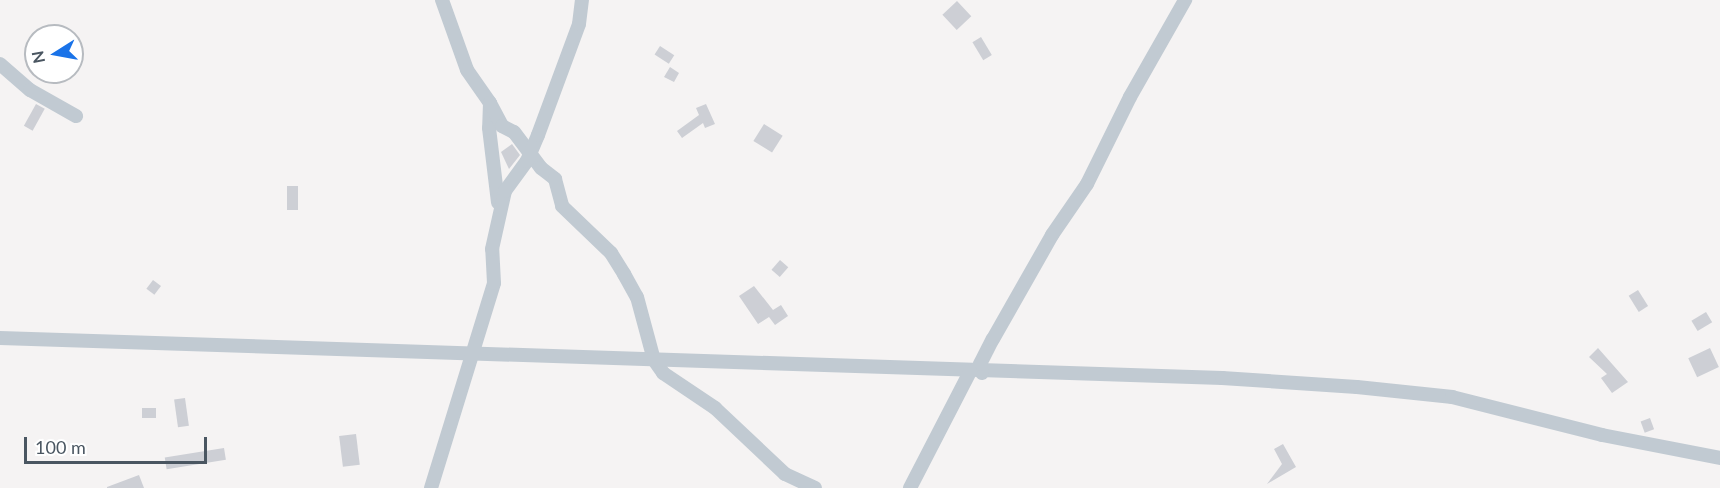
<!DOCTYPE html>
<style>
body{margin:0}
#map{position:relative;width:1720px;height:488px;overflow:hidden;background:#f5f3f3;font-family:Lato,sans-serif}
div>[style]{position:absolute}
.building>*{inset:0;background:#cdcfd5;transform-origin:0 0}
.street>*{height:14px;margin:-7px;padding:0 7px;transform-origin:7px;border-radius:7px;background:#c1cad2}
span{translate:-50% -50%;white-space:nowrap;text-align:center;line-height:1.15;-webkit-text-stroke:4.5px #fff;paint-order:stroke}
.north{position:absolute;left:24px;top:24px;width:60px;height:60px;box-sizing:border-box;background:#fff;border:2px solid #b7bbc0;border-radius:50%;rotate:259deg;font-size:16px;font-weight:700;line-height:24px;text-align:center;color:#4a5661}
.north::after{content:'';display:block;margin:auto;width:21px;height:27px;background:#1a73e8;clip-path:polygon(50% 0,100% 100%,50% 72%,0 100%)}
.scale{position:absolute;left:24px;top:437px;width:183px;height:27px;box-sizing:border-box;border:3px solid #4a5661;border-top:0;padding-left:8px;font-size:18px;line-height:21px;white-space:nowrap;color:#4a5661;-webkit-text-stroke:4px #fff;paint-order:stroke}
</style>
<div id="map">
<div class="building">
<div style="left:957px;top:1px;width:21px;height:20px;rotate:47deg"></div>
<div style="left:981px;top:37px;width:21px;height:10px;rotate:59deg"></div>
<div style="left:660px;top:46px;width:17px;height:10px;rotate:33deg"></div>
<div style="clip-path:polygon(670px 67px,679px 73px,674px 82px,664px 77px)"></div>
<div style="left:36px;top:104px;width:10px;height:25px;rotate:29deg"></div>
<div style="clip-path:polygon(706px 104px,715px 124px,705px 128px,703px 123px,682px 138px,677px 131px,699px 115px,696px 108px)"></div>
<div style="left:764px;top:124px;width:22px;height:20px;rotate:32deg"></div>
<div style="clip-path:polygon(512px 144px,520px 155px,509px 169px,501px 152px)"></div>
<div style="left:287px;top:186px;width:11px;height:24px"></div>
<div style="left:780px;top:260px;width:11px;height:13px;rotate:41deg"></div>
<div style="left:153px;top:280px;width:10px;height:11px;rotate:37deg"></div>
<div style="clip-path:polygon(754px 286px,773px 310px,781px 305px,788px 316px,775px 325px,769px 317px,758px 324px,739px 296px)"></div>
<div style="left:1638px;top:290px;width:19px;height:11px;rotate:58deg"></div>
<div style="left:1706px;top:312px;width:12px;height:17px;rotate:59deg"></div>
<div style="clip-path:polygon(1598px 348px,1628px 382px,1612px 393px,1601px 378px,1607px 374px,1589px 357px)"></div>
<div style="left:1710px;top:348px;width:21px;height:24px;rotate:65deg"></div>
<div style="left:185px;top:398px;width:28px;height:11px;rotate:82deg"></div>
<div style="left:142px;top:408px;width:14px;height:10px"></div>
<div style="left:1650px;top:418px;width:12px;height:10px;rotate:70deg"></div>
<div style="left:356px;top:434px;width:31px;height:17px;rotate:83deg"></div>
<div style="clip-path:polygon(1283px 444px,1296px 467px,1267px 484px,1282px 464px,1274px 449px)"></div>
<div style="left:224px;top:448px;width:12px;height:60px;rotate:81deg"></div>
<div style="clip-path:polygon(139px 475px,144px 488px,107px 488px,107px 487px)"></div>
</div>
<div class="street">
<div style="left:442px;top:0;width:74px;rotate:70.3deg"></div>
<div style="left:467px;top:70px;width:40px;rotate:55.1deg"></div>
<div style="left:490px;top:103px;width:25px;rotate:92deg"></div>
<div style="left:489px;top:128px;width:75px;rotate:83.1deg"></div>
<div style="left:0;top:64px;width:40px;rotate:41deg"></div>
<div style="left:30px;top:90px;width:53px;rotate:29.5deg"></div>
<div style="left:490px;top:103px;width:26px;rotate:62deg"></div>
<div style="left:502px;top:126px;width:13px;rotate:27deg"></div>
<div style="left:514px;top:132px;width:45px;rotate:53.1deg"></div>
<div style="left:541px;top:168px;width:18px;rotate:38deg"></div>
<div style="left:555px;top:179px;width:28px;rotate:75deg"></div>
<div style="left:562px;top:206px;width:68px;rotate:43.8deg"></div>
<div style="left:611px;top:253px;width:25px;rotate:58deg"></div>
<div style="left:624px;top:274px;width:26px;rotate:61deg"></div>
<div style="left:637px;top:297px;width:65px;rotate:74.9deg"></div>
<div style="left:654px;top:360px;width:16px;rotate:55deg"></div>
<div style="left:663px;top:373px;width:63px;rotate:33.9deg"></div>
<div style="left:715px;top:408px;width:96px;rotate:43.3deg"></div>
<div style="left:785px;top:474px;width:33px;rotate:25deg"></div>
<div style="left:0;top:338px;width:1223px;rotate:1.87deg"></div>
<div style="left:1222px;top:378px;width:135px;rotate:3.8deg"></div>
<div style="left:1357px;top:387px;width:96px;rotate:6deg"></div>
<div style="left:1452px;top:397px;width:155px;rotate:14.2deg"></div>
<div style="left:1602px;top:435px;width:120px;rotate:11deg"></div>
<div style="left:982px;top:373px;width:9px;rotate:-103deg"></div>
<div style="left:980px;top:364px;width:28px;rotate:-63deg"></div>
<div style="left:993px;top:339px;width:120px;rotate:-60.4deg"></div>
<div style="left:1052px;top:235px;width:62px;rotate:-55.5deg"></div>
<div style="left:1087px;top:184px;width:97px;rotate:-63.7deg"></div>
<div style="left:1130px;top:97px;width:112px;rotate:-60.4deg"></div>
<div style="left:431px;top:488px;width:214px;rotate:-72.9deg"></div>
<div style="left:494px;top:283px;width:34px;rotate:-93deg"></div>
<div style="left:492px;top:249px;width:59px;rotate:-77.4deg"></div>
<div style="left:505px;top:191px;width:37px;rotate:-54deg"></div>
<div style="left:527px;top:161px;width:28px;rotate:-67deg"></div>
<div style="left:538px;top:135px;width:118px;rotate:-69.7deg"></div>
<div style="left:579px;top:24px;width:24px;rotate:-83deg"></div>
<div style="left:910px;top:488px;width:131px;rotate:-62.7deg"></div>
</div>
<div class="north">N</div>
<div class="scale">100 m</div>
</div>
